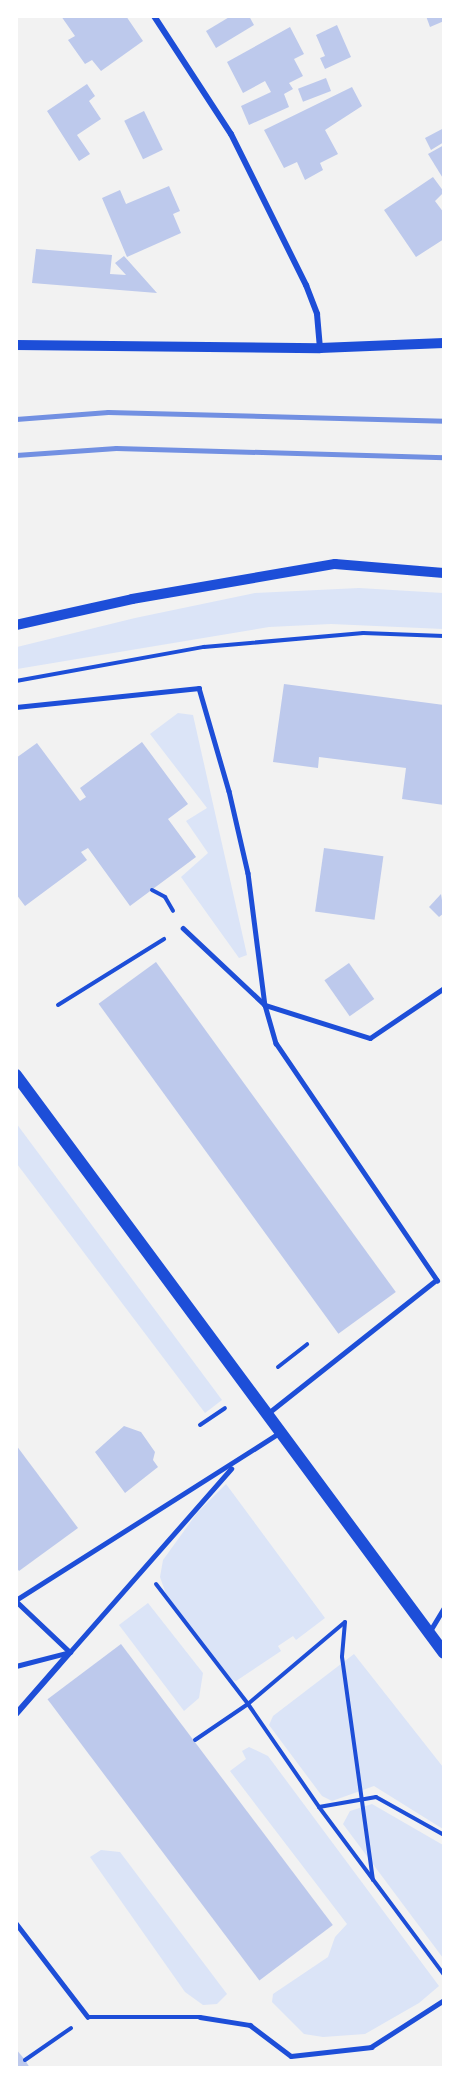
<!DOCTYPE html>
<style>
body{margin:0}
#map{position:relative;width:460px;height:2084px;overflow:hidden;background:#f2f2f2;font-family:"DejaVu Sans",sans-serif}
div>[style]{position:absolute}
.green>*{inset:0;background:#dbe4f7}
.building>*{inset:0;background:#bdc9ec;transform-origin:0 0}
.path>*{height:4px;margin:-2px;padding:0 2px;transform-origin:2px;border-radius:2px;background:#1d4ed8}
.service>*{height:4.5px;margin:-2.25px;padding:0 2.25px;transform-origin:2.25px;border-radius:2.25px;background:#1d4ed8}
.minor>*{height:6px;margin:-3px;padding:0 3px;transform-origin:3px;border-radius:3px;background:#1d4ed8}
.tertiary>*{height:10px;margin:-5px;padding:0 5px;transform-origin:5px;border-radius:5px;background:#1d4ed8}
.secondary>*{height:12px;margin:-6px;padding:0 6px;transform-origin:6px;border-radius:6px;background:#1d4ed8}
.rail>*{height:4.5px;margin:-2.25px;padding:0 2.25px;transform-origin:2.25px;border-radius:2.25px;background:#7290e2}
span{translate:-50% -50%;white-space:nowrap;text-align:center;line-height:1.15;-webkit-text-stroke:4.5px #fff;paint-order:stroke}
.frame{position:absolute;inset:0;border:18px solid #fff;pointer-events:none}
</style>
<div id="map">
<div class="green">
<div style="clip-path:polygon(359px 588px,443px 593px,443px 629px,331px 624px,269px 627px,17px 669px,17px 647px,135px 618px,255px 593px)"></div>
<div style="clip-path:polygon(178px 713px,193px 715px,247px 955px,239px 958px,181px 877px,208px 853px,186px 821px,207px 808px,150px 734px)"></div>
<div style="clip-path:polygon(16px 1123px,222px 1400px,205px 1413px,17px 1164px)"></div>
<div style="clip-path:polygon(226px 1484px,325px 1618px,296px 1640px,293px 1636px,278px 1646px,281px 1651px,236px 1681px,230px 1679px,166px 1594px,160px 1577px,163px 1560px,197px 1513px)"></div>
<div style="clip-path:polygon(148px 1603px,203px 1673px,199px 1698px,184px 1711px,119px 1625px)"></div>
<div style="clip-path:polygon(354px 1654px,443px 1767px,443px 1829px,374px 1786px,332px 1801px,322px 1796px,269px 1725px,273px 1716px)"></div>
<div style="clip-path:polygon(249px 1747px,268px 1756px,439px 1986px,419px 2003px,365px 2034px,323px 2037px,304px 2034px,272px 2002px,273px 1994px,328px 1957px,335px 1937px,347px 1924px,230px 1771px,246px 1759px,242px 1751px)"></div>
<div style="clip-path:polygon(372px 1804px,443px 1845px,443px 1958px,343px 1824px,350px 1811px)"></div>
<div style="clip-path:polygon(101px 1850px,120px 1852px,227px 1994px,217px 2004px,203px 2005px,185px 1992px,90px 1857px)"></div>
</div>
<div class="building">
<div style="clip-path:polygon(61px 16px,126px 16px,143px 41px,101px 71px,92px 60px,85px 64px,68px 40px,75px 36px)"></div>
<div style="clip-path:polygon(231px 16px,249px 16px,254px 25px,216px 48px,206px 31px)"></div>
<div style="clip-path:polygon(426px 16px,443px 16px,444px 21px,430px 27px)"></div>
<div style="clip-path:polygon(337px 25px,351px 57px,325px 69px,320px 58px,325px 56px,316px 35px)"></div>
<div style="clip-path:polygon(290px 27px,304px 54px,294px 59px,303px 76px,289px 83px,293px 89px,284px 94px,289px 107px,249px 125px,241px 106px,271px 92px,265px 81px,243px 93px,227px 62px)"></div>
<div style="left:326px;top:78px;width:14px;height:30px;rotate:69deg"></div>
<div style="clip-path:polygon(87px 84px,95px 96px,89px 101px,101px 119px,77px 135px,90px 154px,79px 161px,47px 111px)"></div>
<div style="clip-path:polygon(352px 87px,362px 106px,325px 130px,338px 154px,320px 163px,323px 170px,305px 180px,297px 162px,284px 168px,264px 130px)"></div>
<div style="left:144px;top:111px;width:43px;height:22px;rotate:64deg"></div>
<div style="clip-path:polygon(444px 128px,444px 142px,431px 150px,425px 138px)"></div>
<div style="clip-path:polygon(444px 145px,444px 180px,428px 154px)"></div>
<div style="clip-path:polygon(433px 177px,444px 192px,435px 201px,444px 213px,444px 239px,416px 257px,384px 210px)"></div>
<div style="clip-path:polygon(169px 186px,180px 211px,173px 214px,181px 233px,127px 257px,102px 198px,120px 190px,126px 204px)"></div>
<div style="clip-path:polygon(36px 249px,112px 255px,110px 274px,126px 275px,115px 263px,124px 256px,157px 293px,32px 283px)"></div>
<div style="clip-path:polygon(284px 684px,444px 705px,444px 805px,402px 799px,406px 768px,319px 757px,318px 768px,273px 762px)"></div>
<div style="clip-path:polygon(142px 742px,188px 804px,168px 819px,196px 857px,130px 906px,88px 848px,81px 852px,87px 860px,25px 906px,16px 894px,16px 758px,37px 743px,80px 801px,86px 797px,80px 788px)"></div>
<div style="left:324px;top:848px;width:60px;height:64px;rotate:8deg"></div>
<div style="clip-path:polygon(441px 894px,444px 913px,439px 917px,429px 907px)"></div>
<div style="left:156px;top:962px;width:408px;height:71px;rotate:54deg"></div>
<div style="left:349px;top:963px;width:44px;height:30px;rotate:55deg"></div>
<div style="clip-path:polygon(124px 1426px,141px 1432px,155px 1452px,153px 1460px,158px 1467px,125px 1493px,95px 1452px)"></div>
<div style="clip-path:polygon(16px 1445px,78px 1528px,19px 1571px,16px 1567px)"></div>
<div style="left:121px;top:1644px;width:352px;height:92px;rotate:53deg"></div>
<div style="clip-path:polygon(16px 2049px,25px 2060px,30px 2068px,16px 2068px)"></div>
</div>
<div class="path">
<div style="left:16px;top:681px;width:191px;rotate:-10.3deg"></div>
<div style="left:204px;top:647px;width:160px;rotate:-5deg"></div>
<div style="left:363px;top:633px;width:81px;rotate:2.1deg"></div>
<div style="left:152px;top:890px;width:15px;rotate:28deg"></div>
<div style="left:165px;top:897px;width:16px;rotate:60deg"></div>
<div style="left:58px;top:1005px;width:125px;rotate:-31.9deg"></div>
<div style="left:278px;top:1367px;width:37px;rotate:-38deg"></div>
<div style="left:200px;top:1425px;width:30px;rotate:-34deg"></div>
<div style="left:156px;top:1584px;width:151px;rotate:52.5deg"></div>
<div style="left:248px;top:1704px;width:125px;rotate:55.4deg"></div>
<div style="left:319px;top:1807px;width:209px;rotate:53.3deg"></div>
<div style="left:345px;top:1622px;width:35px;rotate:95deg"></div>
<div style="left:342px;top:1657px;width:225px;rotate:82.1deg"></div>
<div style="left:195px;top:1740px;width:64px;rotate:-34.2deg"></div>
<div style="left:248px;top:1704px;width:127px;rotate:-40.2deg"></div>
<div style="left:319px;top:1807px;width:58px;rotate:-10deg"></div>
<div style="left:376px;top:1797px;width:78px;rotate:29.2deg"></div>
<div style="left:25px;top:2060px;width:56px;rotate:-34.8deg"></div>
</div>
<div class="service">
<div style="left:16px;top:707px;width:184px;rotate:-5.9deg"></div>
<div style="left:199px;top:688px;width:107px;rotate:73.8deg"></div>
<div style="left:229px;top:791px;width:84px;rotate:77deg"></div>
<div style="left:248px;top:873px;width:133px;rotate:82.7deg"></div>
<div style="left:265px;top:1005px;width:110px;rotate:17.4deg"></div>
<div style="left:370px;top:1038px;width:89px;rotate:-34deg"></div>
<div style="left:183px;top:928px;width:112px;rotate:43.2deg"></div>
<div style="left:265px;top:1005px;width:40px;rotate:74deg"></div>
<div style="left:276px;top:1043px;width:287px;rotate:55.8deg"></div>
<div style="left:437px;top:1280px;width:216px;rotate:141.6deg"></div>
<div style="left:16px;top:1600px;width:314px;rotate:-32.4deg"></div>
<div style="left:16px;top:1601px;width:74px;rotate:43.4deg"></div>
<div style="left:430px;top:1631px;width:27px;rotate:-59deg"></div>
<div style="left:16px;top:1666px;width:56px;rotate:-14.5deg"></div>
<div style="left:70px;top:1652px;width:244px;rotate:-48.7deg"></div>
<div style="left:16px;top:1923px;width:118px;rotate:52.5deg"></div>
<div style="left:88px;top:2017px;width:112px"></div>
<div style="left:200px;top:2017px;width:51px;rotate:9.1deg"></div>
<div style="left:250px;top:2025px;width:51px;rotate:37.1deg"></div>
<div style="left:291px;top:2056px;width:81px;rotate:-6.4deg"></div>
<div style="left:371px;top:2047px;width:87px;rotate:-32.8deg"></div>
</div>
<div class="minor">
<div style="left:154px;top:16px;width:141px;rotate:56.9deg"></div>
<div style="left:231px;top:134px;width:169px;rotate:63.6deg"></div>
<div style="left:306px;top:285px;width:31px;rotate:69deg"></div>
<div style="left:317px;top:314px;width:34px;rotate:85deg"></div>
<div style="left:16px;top:1714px;width:82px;rotate:-48.9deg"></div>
</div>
<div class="tertiary">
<div style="left:16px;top:345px;width:304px;rotate:0.6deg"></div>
<div style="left:320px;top:348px;width:124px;rotate:-2.3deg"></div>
<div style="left:16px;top:625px;width:119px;rotate:-12.6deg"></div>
<div style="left:132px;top:599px;width:206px;rotate:-9.8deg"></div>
<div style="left:335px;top:564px;width:109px;rotate:4.7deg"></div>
</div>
<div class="secondary">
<div style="left:16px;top:1075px;width:719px;rotate:53.48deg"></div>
</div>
<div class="rail">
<div style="left:16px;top:419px;width:92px;rotate:-4.4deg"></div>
<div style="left:108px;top:412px;width:336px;rotate:1.5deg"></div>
<div style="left:16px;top:455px;width:100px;rotate:-4deg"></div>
<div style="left:116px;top:448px;width:328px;rotate:1.6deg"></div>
</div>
<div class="frame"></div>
</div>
